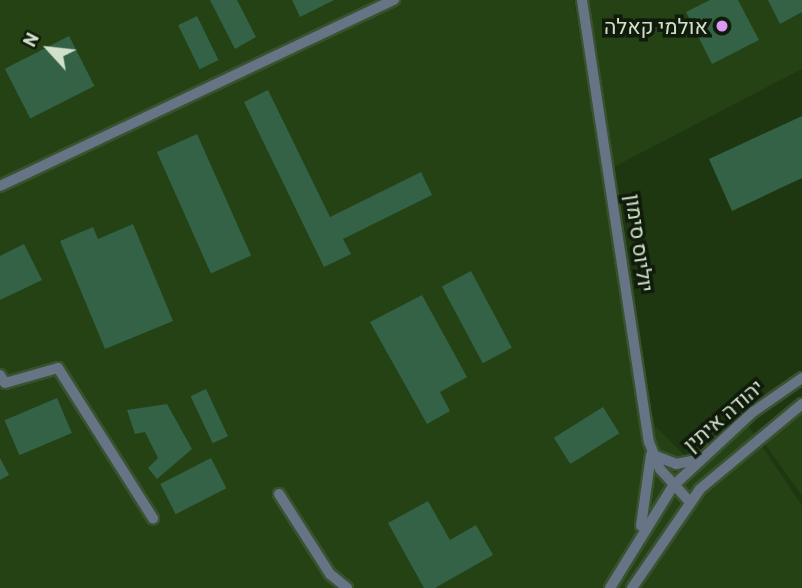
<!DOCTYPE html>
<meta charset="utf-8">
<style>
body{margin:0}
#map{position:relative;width:802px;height:588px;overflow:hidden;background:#1e3711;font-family:Barlow,Heebo,sans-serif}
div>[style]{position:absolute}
.built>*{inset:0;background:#244214}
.building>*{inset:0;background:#336246;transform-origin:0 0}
.roads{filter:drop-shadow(2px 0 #3a522f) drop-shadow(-2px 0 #3a522f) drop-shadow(0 2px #3a522f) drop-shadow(0 -2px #3a522f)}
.minor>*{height:10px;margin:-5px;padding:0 5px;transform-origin:5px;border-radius:5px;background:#677485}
.dots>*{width:19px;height:19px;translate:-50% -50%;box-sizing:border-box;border:4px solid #101b0b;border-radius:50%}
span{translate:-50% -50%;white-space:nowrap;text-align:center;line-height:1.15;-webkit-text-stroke:7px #101b0b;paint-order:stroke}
.poi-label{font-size:21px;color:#d0e0ca}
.right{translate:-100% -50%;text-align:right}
.street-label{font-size:21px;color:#d0e0ca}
.north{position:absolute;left:14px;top:14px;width:70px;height:70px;-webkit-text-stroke:5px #101b0b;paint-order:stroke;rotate:297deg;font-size:19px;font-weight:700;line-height:28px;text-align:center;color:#d0e0ca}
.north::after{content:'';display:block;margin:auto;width:24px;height:32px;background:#d0e0ca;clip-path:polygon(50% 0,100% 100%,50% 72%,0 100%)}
</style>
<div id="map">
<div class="built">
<div style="clip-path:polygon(0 0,574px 0,617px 266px,655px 426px,685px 456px,742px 416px,802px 506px,802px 588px,0 588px)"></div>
<div style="clip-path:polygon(577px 0,802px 0,802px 69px,606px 171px)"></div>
<div style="clip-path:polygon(802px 410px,802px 496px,762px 440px)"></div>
</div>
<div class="building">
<div style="clip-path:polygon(210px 0,237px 0,256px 37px,235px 49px)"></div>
<div style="clip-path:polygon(292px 0,334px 0,300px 17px)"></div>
<div style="clip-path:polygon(710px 0,738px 0,759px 40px,712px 64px,686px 12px)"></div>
<div style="clip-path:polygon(768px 0,802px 0,802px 12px,780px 24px)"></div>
<div style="left:197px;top:16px;width:49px;height:21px;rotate:64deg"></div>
<div style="left:69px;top:36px;width:56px;height:72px;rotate:63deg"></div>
<div style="clip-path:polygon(268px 90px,330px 217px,421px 172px,432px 195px,343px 239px,351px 254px,324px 267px,244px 102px)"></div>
<div style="clip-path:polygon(802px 116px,802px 178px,732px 211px,709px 159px)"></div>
<div style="left:197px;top:134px;width:133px;height:44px;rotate:66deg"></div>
<div style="clip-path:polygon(133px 224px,173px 321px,105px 349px,60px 241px,93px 227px,98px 239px)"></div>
<div style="clip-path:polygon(24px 244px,42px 280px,0 300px,0 256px)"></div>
<div style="left:471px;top:271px;width:87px;height:33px;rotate:62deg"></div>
<div style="clip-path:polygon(422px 295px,467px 377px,440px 392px,450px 411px,427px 424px,370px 322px)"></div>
<div style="left:206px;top:389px;width:52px;height:17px;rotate:65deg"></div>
<div style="left:57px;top:398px;width:38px;height:57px;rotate:67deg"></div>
<div style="clip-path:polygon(167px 404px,192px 449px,157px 479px,148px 468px,158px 458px,145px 432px,135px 434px,127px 410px)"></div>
<div style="left:603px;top:407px;width:31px;height:58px;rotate:58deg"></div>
<div style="clip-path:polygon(0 458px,9px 475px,0 480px)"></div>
<div style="left:211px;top:458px;width:34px;height:57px;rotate:63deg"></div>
<div style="clip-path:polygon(428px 501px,450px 540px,476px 525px,493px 555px,435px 588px,424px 588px,388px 523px)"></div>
</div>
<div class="roads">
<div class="minor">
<div style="left:582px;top:0;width:447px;rotate:81.4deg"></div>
<div style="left:649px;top:442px;width:29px;rotate:68deg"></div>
<div style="left:660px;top:469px;width:43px;rotate:47.8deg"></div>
<div style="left:0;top:186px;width:436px;rotate:-25.3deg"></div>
<div style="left:0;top:375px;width:9px;rotate:58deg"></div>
<div style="left:5px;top:383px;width:55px;rotate:-15.8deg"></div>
<div style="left:58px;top:368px;width:178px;rotate:57.7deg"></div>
<div style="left:653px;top:455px;width:25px;rotate:21deg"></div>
<div style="left:676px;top:464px;width:20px;rotate:-11deg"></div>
<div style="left:279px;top:494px;width:95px;rotate:57.5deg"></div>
<div style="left:330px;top:574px;width:22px;rotate:39deg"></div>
<div style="left:641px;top:526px;width:72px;rotate:-82deg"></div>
<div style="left:610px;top:588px;width:120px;rotate:-58.3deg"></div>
<div style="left:673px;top:486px;width:109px;rotate:-42.8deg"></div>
<div style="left:753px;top:412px;width:60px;rotate:-34.8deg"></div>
<div style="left:632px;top:588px;width:120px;rotate:-55.5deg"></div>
<div style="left:700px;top:489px;width:133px;rotate:-39.8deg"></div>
</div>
</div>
<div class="dots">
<div style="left:722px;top:26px;background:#db99f5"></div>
</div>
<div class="poi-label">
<span class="right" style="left:708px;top:26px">אולמי קאלה</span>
</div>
<div class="street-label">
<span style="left:640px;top:243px;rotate:82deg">יוליוס סימון</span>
<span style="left:723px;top:415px;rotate:-41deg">יהודה איתין</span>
</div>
<div class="north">N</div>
</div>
